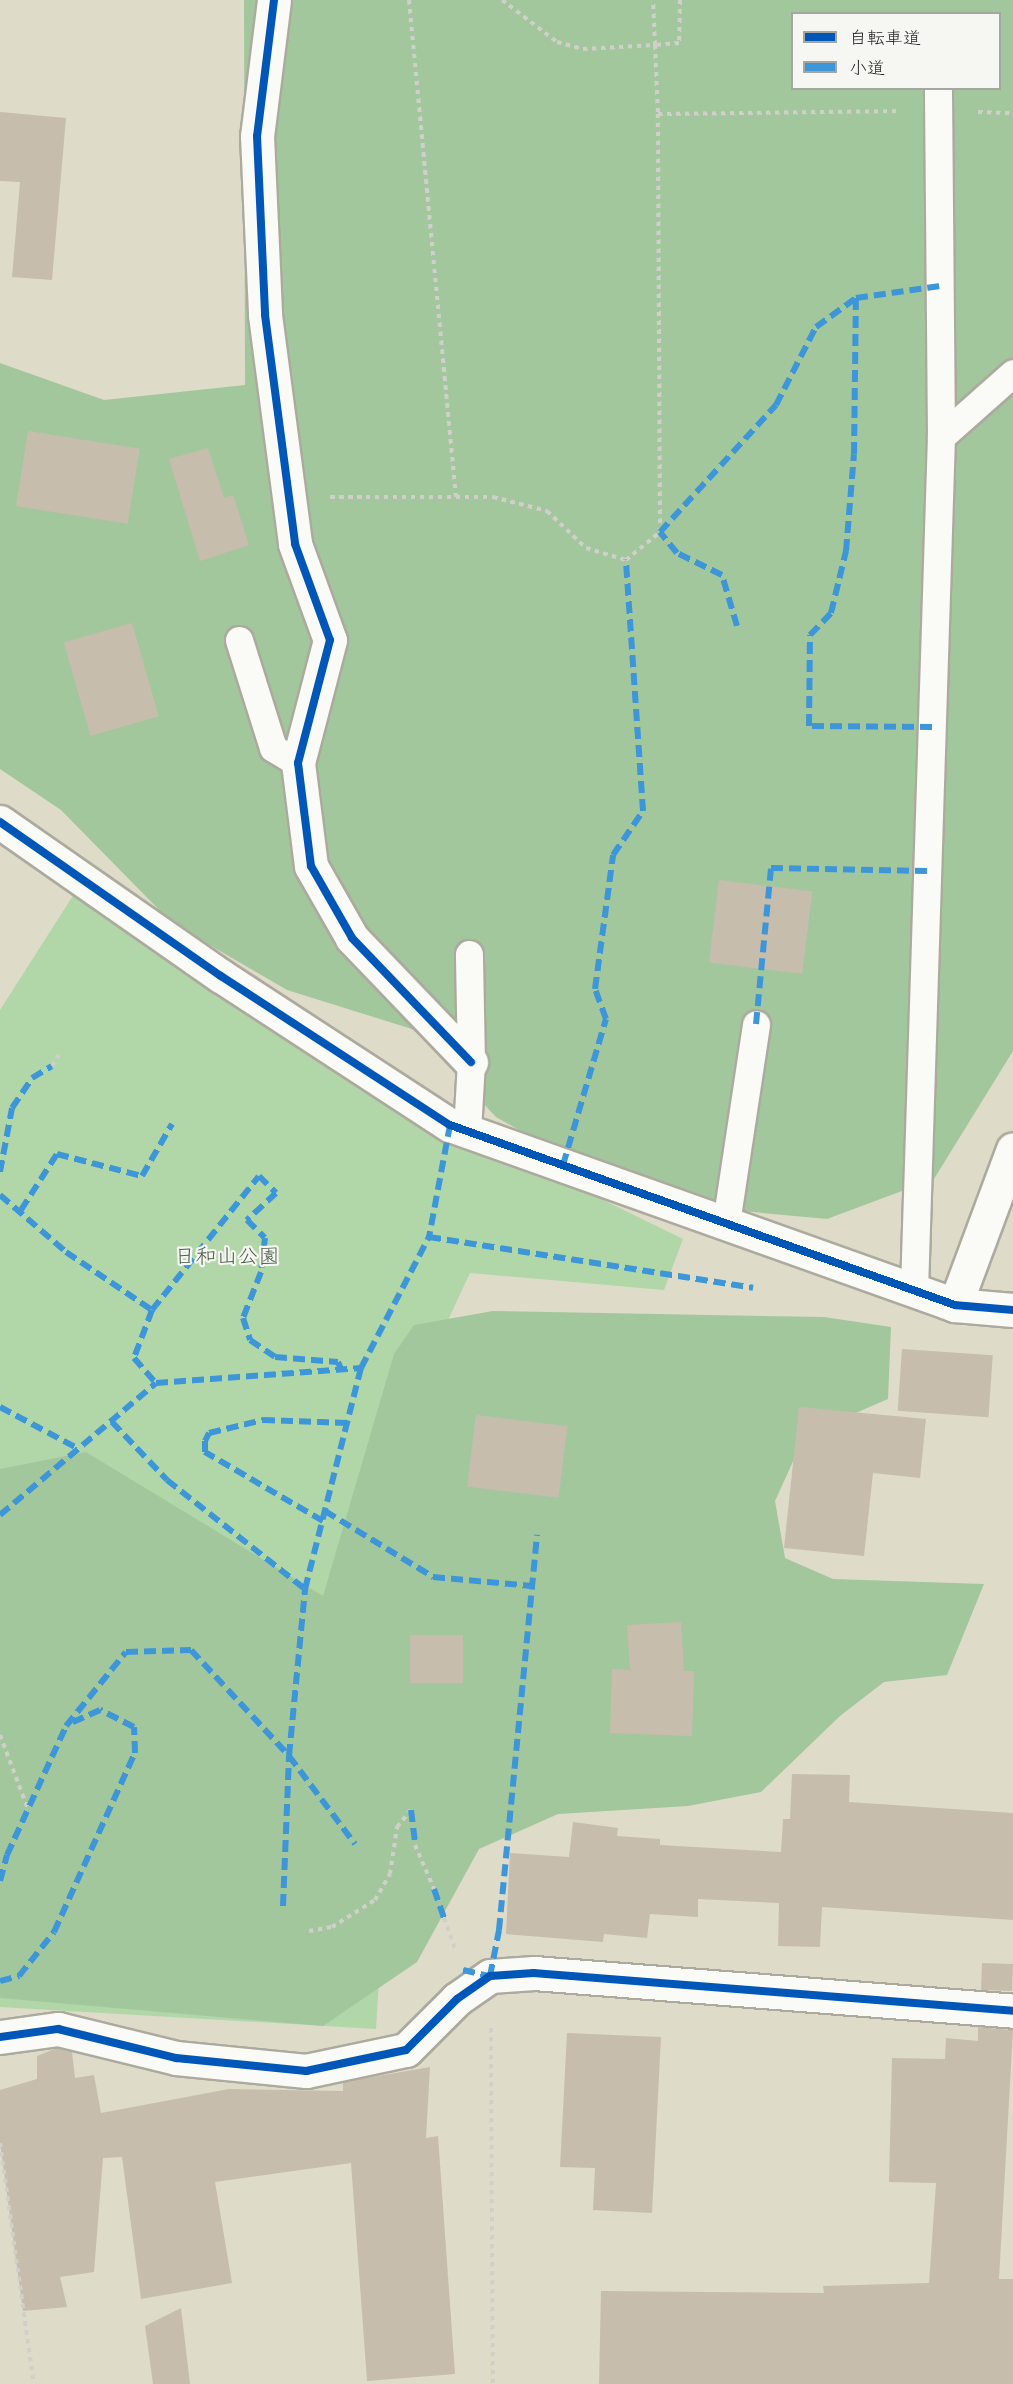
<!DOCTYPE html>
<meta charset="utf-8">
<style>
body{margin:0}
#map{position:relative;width:1013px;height:2384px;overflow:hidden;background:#dedbc8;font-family:Mynerve,"Klee One",sans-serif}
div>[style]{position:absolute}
.green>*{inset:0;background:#b1d7a9}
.forest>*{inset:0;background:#a3c79d}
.building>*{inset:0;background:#c7bdad;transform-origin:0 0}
.path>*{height:4px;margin-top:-2px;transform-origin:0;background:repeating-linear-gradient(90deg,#d0cfca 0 4.5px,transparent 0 9px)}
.roads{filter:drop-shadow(2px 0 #acaa9e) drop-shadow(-2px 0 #acaa9e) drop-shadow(0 2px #acaa9e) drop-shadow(0 -2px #acaa9e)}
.service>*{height:27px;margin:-13.5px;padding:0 13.5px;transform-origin:13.5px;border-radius:13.5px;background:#fafaf7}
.minor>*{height:33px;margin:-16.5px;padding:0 16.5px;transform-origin:16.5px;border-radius:16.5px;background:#fafaf7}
.tertiary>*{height:33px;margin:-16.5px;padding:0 16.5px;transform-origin:16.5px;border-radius:16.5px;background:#fafaf7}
.quiet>*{height:6px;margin-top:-3px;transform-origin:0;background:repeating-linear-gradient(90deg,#3c96d7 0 12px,transparent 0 18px)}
.cycleway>*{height:8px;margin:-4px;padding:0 4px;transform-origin:4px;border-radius:4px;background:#0057b8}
span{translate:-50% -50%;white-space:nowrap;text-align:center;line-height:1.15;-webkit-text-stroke:4.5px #f6f6f2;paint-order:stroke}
.park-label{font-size:21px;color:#485e49}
.legend{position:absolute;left:791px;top:12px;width:210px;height:78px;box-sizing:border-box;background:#f6f6f2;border:2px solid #a5a5a2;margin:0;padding:8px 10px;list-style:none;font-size:18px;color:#2b2b2b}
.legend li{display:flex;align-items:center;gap:12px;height:30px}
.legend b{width:30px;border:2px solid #a5a5a2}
</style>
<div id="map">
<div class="green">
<div style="clip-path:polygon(83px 880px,450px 1125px,683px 1239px,664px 1290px,470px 1273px,358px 1513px,388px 1828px,376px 2029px,0 2007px,0 1010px)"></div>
</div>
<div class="forest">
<div style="clip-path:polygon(evenodd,244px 0,1013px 0,1013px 1051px,934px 1179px,827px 1219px,742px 1211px,590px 1170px,496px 1117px,415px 1030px,287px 990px,172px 923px,61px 810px,0 769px,0 363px,104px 400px,245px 385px,244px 0,792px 14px,1000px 14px,1000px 88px,792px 88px,792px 14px)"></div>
<div style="clip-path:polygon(493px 1311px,824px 1317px,891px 1327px,888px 1399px,805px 1435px,775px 1501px,785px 1558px,833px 1579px,984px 1584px,947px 1675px,884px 1682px,840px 1716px,761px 1792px,688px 1806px,558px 1814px,479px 1849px,417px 1962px,323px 2026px,0 1998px,0 1469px,86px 1452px,323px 1596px,394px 1354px,414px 1325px)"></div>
</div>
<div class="building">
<div style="clip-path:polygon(0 112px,66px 118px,52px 280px,12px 277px,20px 182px,0 181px)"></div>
<div style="left:28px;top:431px;width:113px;height:76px;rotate:9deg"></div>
<div style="clip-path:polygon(208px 448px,224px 498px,233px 495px,249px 545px,200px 561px,169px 459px)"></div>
<div style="left:132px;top:623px;width:97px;height:71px;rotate:74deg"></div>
<div style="left:719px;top:880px;width:94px;height:83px;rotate:7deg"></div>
<div style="left:902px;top:1349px;width:91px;height:62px;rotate:4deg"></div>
<div style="clip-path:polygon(799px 1407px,926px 1419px,920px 1478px,873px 1473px,864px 1556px,784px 1548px)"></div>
<div style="left:476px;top:1415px;width:92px;height:72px;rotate:7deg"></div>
<div style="clip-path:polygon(681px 1622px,684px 1671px,694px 1671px,692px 1736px,610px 1733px,612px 1669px,630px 1670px,627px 1625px)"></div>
<div style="left:463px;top:1635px;width:48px;height:53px;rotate:90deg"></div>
<div style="clip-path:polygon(792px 1774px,850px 1775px,849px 1802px,1013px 1813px,1013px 1920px,822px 1907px,820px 1947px,778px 1946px,779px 1903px,698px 1899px,698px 1917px,650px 1914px,647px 1938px,604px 1934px,603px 1942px,506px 1934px,510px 1853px,569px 1857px,573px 1822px,618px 1828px,617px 1836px,660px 1839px,660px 1845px,781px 1852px,783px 1819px,790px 1819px)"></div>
<div style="left:982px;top:1963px;width:31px;height:27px;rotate:2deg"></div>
<div style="clip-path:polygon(978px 2027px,1013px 2030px,999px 2279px,1013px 2279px,1013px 2384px,599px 2384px,601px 2291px,824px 2293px,823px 2286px,929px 2283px,936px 2183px,889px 2182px,892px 2058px,945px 2059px,946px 2038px,978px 2041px)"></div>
<div style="clip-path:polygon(567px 2033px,661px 2037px,652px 2213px,593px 2210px,595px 2168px,560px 2167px)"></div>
<div style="clip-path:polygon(57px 2048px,72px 2052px,75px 2078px,94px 2075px,101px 2113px,229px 2089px,343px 2091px,343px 2082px,430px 2067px,426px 2138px,438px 2136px,455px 2374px,367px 2381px,351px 2163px,215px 2182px,232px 2283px,141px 2299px,122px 2157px,103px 2158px,94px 2272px,60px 2277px,67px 2307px,23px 2311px,0 2143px,0 2090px,37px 2079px,37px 2056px)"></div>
<div style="clip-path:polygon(181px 2308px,190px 2384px,153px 2384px,145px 2326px)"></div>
</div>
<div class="path">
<div style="left:409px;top:0;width:499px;rotate:84.6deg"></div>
<div style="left:502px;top:0;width:69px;rotate:37.4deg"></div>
<div style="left:557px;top:42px;width:27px;rotate:15deg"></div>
<div style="left:583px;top:49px;width:72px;rotate:-3.2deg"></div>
<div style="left:655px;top:45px;width:45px;rotate:-92.5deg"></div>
<div style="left:680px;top:0;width:43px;rotate:91.3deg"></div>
<div style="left:679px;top:43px;width:24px;rotate:175deg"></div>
<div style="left:655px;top:45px;width:69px;rotate:87.5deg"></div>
<div style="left:658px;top:114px;width:243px;rotate:-0.7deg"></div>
<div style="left:978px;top:112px;width:35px;rotate:2deg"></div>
<div style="left:330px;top:497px;width:163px"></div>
<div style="left:493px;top:497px;width:56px;rotate:14.5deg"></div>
<div style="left:547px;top:511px;width:54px;rotate:43.5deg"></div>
<div style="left:586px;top:548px;width:42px;rotate:16.7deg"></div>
<div style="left:626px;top:560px;width:44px;rotate:-39.5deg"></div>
<div style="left:660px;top:532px;width:418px;rotate:-90.3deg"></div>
<div style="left:52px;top:1066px;width:13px;rotate:-58deg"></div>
<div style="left:0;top:1735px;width:79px;rotate:69.3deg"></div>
<div style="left:415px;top:1845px;width:48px;rotate:66.6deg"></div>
<div style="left:444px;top:1918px;width:32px;rotate:70deg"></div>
<div style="left:309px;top:1931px;width:23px;rotate:-10deg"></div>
<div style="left:332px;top:1927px;width:51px;rotate:-32.1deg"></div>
<div style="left:375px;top:1900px;width:30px;rotate:-60deg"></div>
<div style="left:390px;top:1874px;width:48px;rotate:-81.5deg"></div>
<div style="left:397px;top:1827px;width:22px;rotate:-51deg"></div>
<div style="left:491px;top:2028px;width:356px;rotate:89.7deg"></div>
<div style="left:0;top:2143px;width:243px;rotate:82deg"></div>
</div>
<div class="roads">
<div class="service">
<div style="left:941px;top:437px;width:96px;rotate:-41.6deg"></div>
<div style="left:239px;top:640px;width:113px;rotate:72.5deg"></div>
<div style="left:273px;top:748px;width:29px;rotate:31deg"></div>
<div style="left:467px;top:1131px;width:69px;rotate:-86.7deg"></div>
<div style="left:471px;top:1062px;width:108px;rotate:-91.1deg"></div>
<div style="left:726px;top:1223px;width:201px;rotate:-81.4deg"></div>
<div style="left:914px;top:1290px;width:853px;rotate:-88.19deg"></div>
<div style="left:941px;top:437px;width:349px;rotate:-90.5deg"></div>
</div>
<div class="minor">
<div style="left:274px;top:0;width:137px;rotate:97.1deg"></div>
<div style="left:257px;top:136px;width:179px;rotate:87.4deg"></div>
<div style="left:265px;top:315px;width:231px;rotate:82.5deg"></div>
<div style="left:295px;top:544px;width:102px;rotate:70deg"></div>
<div style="left:330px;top:640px;width:127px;rotate:104.6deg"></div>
<div style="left:298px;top:763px;width:104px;rotate:82.8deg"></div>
<div style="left:311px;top:866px;width:83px;rotate:60.3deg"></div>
<div style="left:352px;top:938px;width:172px;rotate:46.2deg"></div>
<div style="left:0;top:822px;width:269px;rotate:34.9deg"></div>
<div style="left:955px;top:1305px;width:166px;rotate:-69.6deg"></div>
<div style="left:0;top:2037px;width:59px;rotate:-7.9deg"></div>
<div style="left:58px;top:2029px;width:122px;rotate:13.8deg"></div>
<div style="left:176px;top:2058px;width:131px;rotate:5.7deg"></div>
<div style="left:306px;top:2071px;width:102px;rotate:-11.9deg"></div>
<div style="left:406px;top:2050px;width:72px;rotate:-45deg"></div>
<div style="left:457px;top:1999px;width:40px;rotate:-34.9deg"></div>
<div style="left:490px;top:1976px;width:44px;rotate:-3.9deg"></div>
<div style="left:534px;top:1973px;width:481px;rotate:4.5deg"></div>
</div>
<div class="tertiary">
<div style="left:221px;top:976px;width:273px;rotate:33.1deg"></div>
<div style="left:450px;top:1125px;width:536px;rotate:19.62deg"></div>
<div style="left:955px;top:1305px;width:58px;rotate:4.9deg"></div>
</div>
</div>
<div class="quiet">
<div style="left:737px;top:626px;width:53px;rotate:-106.4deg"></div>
<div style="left:722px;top:575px;width:50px;rotate:-153.9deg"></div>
<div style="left:677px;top:553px;width:27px;rotate:-129deg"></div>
<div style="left:660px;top:532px;width:172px;rotate:-47.6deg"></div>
<div style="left:776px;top:405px;width:88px;rotate:-62.9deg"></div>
<div style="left:816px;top:327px;width:49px;rotate:-35.9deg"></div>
<div style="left:932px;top:727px;width:123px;rotate:-179.5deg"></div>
<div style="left:809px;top:726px;width:91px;rotate:-89.4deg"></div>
<div style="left:810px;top:635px;width:30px;rotate:-46deg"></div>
<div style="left:831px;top:613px;width:64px;rotate:-76.4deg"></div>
<div style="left:846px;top:551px;width:97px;rotate:-85.3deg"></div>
<div style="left:854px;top:454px;width:156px;rotate:-89.3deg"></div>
<div style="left:856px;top:298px;width:85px;rotate:-8.1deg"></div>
<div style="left:756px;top:1024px;width:157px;rotate:-84.5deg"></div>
<div style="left:771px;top:868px;width:156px;rotate:1.1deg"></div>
<div style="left:450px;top:1125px;width:114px;rotate:100.6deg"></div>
<div style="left:429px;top:1237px;width:328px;rotate:8.9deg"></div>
<div style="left:563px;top:1165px;width:152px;rotate:-73.6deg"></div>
<div style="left:606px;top:1019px;width:32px;rotate:-110deg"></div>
<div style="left:595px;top:989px;width:135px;rotate:-82.3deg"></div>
<div style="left:613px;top:855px;width:53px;rotate:-55.7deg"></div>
<div style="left:643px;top:811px;width:252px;rotate:-93.9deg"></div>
<div style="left:0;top:1172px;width:65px;rotate:-79.4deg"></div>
<div style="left:12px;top:1108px;width:36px;rotate:-56deg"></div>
<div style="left:32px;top:1078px;width:23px;rotate:-31deg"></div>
<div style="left:0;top:1195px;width:87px;rotate:40.8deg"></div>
<div style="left:66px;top:1252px;width:104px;rotate:34deg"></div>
<div style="left:152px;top:1310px;width:51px;rotate:110.6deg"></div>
<div style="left:134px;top:1358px;width:33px;rotate:49deg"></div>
<div style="left:21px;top:1210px;width:67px;rotate:-57.3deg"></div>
<div style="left:57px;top:1154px;width:88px;rotate:14.5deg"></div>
<div style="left:142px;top:1176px;width:60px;rotate:-60deg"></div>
<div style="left:152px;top:1310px;width:171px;rotate:-51.4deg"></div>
<div style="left:259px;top:1176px;width:24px;rotate:45deg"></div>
<div style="left:276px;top:1193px;width:40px;rotate:137deg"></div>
<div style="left:247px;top:1220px;width:25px;rotate:45deg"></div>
<div style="left:265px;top:1238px;width:34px;rotate:97deg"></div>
<div style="left:261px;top:1272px;width:49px;rotate:111.4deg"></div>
<div style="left:243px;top:1318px;width:23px;rotate:72deg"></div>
<div style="left:250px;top:1340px;width:30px;rotate:34deg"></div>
<div style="left:275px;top:1357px;width:63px;rotate:4.5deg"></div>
<div style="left:338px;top:1362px;width:8px;rotate:67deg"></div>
<div style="left:0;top:1407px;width:87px;rotate:28deg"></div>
<div style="left:112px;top:1422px;width:80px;rotate:46.5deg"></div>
<div style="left:167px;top:1480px;width:176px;rotate:38.3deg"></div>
<div style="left:325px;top:1511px;width:127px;rotate:31.4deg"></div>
<div style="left:433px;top:1577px;width:99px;rotate:5.2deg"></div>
<div style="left:0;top:1515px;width:204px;rotate:-40.2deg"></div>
<div style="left:156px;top:1383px;width:206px;rotate:-4.2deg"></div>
<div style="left:323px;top:1521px;width:137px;rotate:-149.7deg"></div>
<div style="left:205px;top:1452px;width:11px;rotate:-90deg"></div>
<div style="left:205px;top:1441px;width:9px;rotate:-63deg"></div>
<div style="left:209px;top:1433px;width:56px;rotate:-13.5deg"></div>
<div style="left:263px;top:1420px;width:85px;rotate:2deg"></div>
<div style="left:411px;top:1810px;width:35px;rotate:83deg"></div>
<div style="left:0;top:1881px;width:27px;rotate:-75deg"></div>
<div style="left:7px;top:1855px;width:142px;rotate:-65.4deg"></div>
<div style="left:66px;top:1726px;width:95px;rotate:-51deg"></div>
<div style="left:126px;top:1652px;width:65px;rotate:-1.8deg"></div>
<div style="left:191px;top:1650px;width:144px;rotate:47.2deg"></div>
<div style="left:289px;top:1756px;width:110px;rotate:53.1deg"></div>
<div style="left:434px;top:1889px;width:31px;rotate:71deg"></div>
<div style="left:283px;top:1906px;width:150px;rotate:-87.7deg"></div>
<div style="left:289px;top:1756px;width:168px;rotate:-84.5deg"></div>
<div style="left:305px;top:1589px;width:228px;rotate:-75.8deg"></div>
<div style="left:361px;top:1368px;width:148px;rotate:-62.6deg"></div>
<div style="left:463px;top:1970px;width:28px;rotate:13deg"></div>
<div style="left:490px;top:1976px;width:47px;rotate:-78.9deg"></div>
<div style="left:499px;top:1930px;width:397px;rotate:-84.5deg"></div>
<div style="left:0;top:1981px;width:20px;rotate:-15deg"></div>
<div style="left:19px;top:1976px;width:56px;rotate:-51.5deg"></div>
<div style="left:54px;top:1932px;width:196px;rotate:-65.7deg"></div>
<div style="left:135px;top:1753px;width:26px;rotate:-92deg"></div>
<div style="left:134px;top:1727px;width:38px;rotate:-153deg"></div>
<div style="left:100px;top:1710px;width:35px;rotate:156deg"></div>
</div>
<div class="cycleway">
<div style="left:274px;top:0;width:137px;rotate:97.1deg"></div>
<div style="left:257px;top:136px;width:179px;rotate:87.4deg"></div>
<div style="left:265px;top:315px;width:231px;rotate:82.5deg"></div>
<div style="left:295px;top:544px;width:102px;rotate:70deg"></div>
<div style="left:330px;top:640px;width:127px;rotate:104.6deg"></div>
<div style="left:298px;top:763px;width:104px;rotate:82.8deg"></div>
<div style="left:311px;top:866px;width:83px;rotate:60.3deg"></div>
<div style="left:352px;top:938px;width:172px;rotate:46.2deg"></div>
<div style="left:0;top:822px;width:269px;rotate:34.9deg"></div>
<div style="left:221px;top:976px;width:273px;rotate:33.1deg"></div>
<div style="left:450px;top:1125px;width:536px;rotate:19.62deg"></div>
<div style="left:955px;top:1305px;width:58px;rotate:4.9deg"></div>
<div style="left:0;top:2037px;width:59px;rotate:-7.9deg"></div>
<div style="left:58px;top:2029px;width:122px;rotate:13.8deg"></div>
<div style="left:176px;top:2058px;width:131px;rotate:5.7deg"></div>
<div style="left:306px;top:2071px;width:102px;rotate:-11.9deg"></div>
<div style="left:406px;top:2050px;width:72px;rotate:-45deg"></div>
<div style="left:457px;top:1999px;width:40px;rotate:-34.9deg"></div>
<div style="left:490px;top:1976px;width:44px;rotate:-3.9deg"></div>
<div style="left:534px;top:1973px;width:481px;rotate:4.5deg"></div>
</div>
<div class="park-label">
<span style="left:227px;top:1257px">日和山公園</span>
</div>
<ul class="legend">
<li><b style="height:8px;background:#0057b8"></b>自転車道</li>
<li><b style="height:8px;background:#3c96d7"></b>小道</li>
</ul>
</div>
